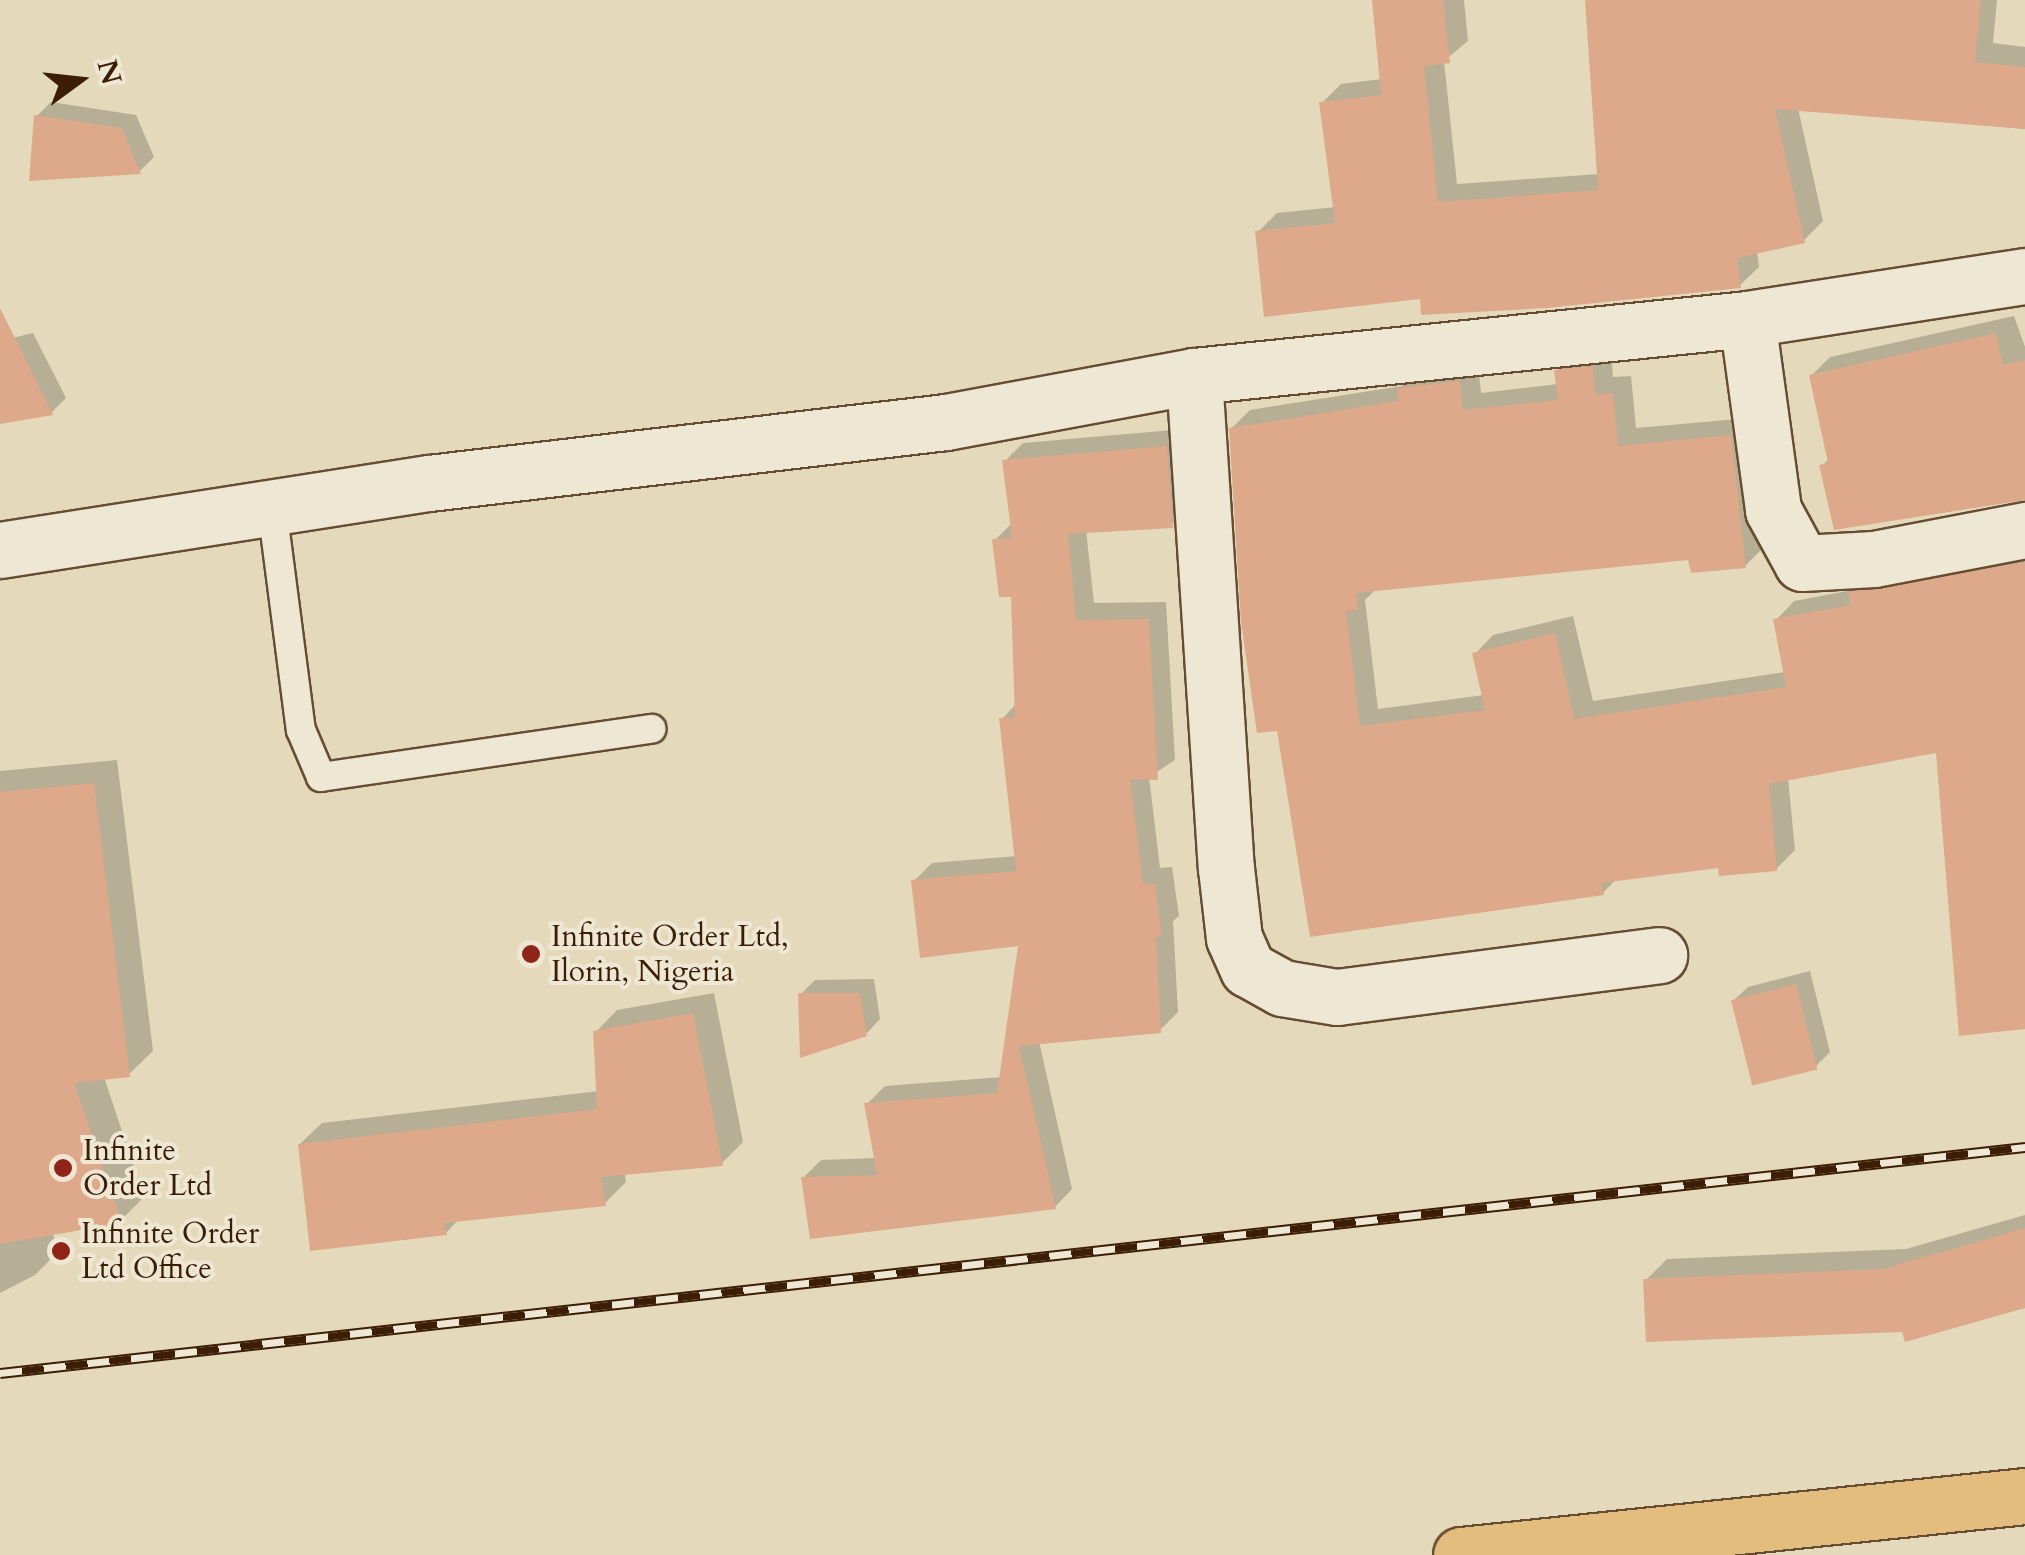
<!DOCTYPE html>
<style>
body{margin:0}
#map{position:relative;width:2025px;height:1555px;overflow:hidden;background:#e4dabb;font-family:Cardo,serif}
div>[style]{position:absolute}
.shadow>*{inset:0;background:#0003}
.building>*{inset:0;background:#dea88b;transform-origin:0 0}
.roads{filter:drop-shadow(2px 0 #664c32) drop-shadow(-2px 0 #664c32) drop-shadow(0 2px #664c32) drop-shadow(0 -2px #664c32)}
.service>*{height:28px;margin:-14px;padding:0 14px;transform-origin:14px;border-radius:14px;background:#ede7d3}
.minor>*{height:55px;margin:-27.5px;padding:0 27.5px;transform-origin:27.5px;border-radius:27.5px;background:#ede7d3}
.trunk>*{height:55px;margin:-27.5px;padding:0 27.5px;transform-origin:27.5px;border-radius:27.5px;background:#e2bd7e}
.rail>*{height:11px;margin-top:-5.5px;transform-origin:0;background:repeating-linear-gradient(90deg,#ede7d3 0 22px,#3c1d05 0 44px);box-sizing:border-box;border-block:2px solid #3c1d05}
.dots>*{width:28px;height:28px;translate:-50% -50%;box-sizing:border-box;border:5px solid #ede7d3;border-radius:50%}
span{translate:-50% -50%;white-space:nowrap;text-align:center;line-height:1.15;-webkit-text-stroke:8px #ede7d3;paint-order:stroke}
.poi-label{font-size:30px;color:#3c1d05}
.left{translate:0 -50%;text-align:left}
.north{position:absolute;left:30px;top:30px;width:100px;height:100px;-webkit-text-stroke:8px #ede7d3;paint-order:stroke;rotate:75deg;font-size:28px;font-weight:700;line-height:40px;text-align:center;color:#3c1d05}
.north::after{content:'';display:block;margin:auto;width:35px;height:45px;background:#3c1d05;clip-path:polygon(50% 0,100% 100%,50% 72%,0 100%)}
</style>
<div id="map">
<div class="shadow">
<div style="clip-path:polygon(1375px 0,1464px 0,1468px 41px,1444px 61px,1457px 184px,1600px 174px,1587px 0,1997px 0,1993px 43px,2025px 47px,2025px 129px,1798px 108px,1823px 221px,1804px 240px,1757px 251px,1759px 267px,1739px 286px,1422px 297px,1258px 232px,1277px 213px,1336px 207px,1322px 103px,1341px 84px,1382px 79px)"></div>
<div style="clip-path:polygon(51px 102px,136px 115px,154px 157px,140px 171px,37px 116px)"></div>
<div style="clip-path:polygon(2014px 316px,2025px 347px,2025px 498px,1822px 466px,1830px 458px,1811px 376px,1830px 357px)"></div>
<div style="clip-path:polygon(33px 333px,66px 398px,52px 412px,0 422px,0 341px)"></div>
<div style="clip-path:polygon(1611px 349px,1613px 377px,1631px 376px,1636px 428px,1749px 418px,1764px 547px,1745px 566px,1690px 557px,1376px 589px,1365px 600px,1378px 709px,1484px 695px,1475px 654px,1493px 635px,1573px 616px,1593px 701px,1785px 672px,1776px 620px,1794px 601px,1853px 590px,1870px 574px,2025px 547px,2025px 1026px,1938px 750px,1788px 778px,1795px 850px,1776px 869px,1721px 865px,1617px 878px,1603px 893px,1312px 934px,1231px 429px,1250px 410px,1402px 386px,1419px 370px,1478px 364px,1481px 393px,1558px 384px,1557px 371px,1576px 352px)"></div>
<div style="clip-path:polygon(1184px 429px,1189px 507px,1171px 525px,1086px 530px,1094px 603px,1166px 602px,1175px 760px,1149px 777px,1160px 868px,1172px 867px,1179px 916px,1173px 921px,1178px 1012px,1160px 1030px,1039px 1041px,1072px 1189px,1055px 1207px,803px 1178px,821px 1160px,876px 1158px,867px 1104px,885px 1086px,1002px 1077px,1021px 944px,914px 881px,932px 863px,1017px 856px,1002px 719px,1017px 703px,1014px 595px,995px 540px,1013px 522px,1005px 461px,1023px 443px)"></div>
<div style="clip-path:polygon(117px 760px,153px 1051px,129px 1074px,104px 1077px,144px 1197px,121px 1220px,52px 1232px,59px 1251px,35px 1275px,0 1293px,0 771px)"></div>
<div style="clip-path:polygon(1810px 971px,1830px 1052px,1816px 1066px,1733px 1001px,1748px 987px)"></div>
<div style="clip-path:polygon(874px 979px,880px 1019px,866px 1034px,801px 994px,815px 980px)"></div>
<div style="clip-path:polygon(714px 993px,743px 1142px,722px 1163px,625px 1172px,626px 1182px,605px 1203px,460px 1218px,446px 1233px,300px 1144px,322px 1123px,599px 1091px,596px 1032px,617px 1010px)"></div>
<div style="clip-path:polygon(2025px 1215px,2025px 1305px,1904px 1330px,1646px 1280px,1667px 1259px,1906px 1249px)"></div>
</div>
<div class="building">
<div style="clip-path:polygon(1372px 0,1443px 0,1450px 63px,1424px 66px,1438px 202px,1598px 190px,1585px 0,1981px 0,1975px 62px,2025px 67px,2025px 129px,1775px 109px,1805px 243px,1737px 258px,1741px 288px,1547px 308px,1421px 315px,1420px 299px,1264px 317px,1255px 231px,1335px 223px,1319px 102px,1381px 95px)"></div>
<div style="clip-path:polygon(34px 115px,122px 128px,141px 174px,29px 181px)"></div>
<div style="clip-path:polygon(0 308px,53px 415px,0 424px)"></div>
<div style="clip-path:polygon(1996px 333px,2003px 365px,2025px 360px,2025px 500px,1834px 530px,1819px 465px,1828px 463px,1809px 375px)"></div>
<div style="clip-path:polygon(1593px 366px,1595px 395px,1613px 393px,1618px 446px,1731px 435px,1746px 568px,1691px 573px,1688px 560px,1356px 593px,1358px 610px,1346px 611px,1360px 726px,1485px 710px,1472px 653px,1555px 633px,1574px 719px,1786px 687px,1773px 619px,1851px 605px,1848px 592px,2025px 562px,2025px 1029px,1959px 1036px,1936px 753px,1769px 784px,1777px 871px,1719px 876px,1718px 868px,1601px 883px,1604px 895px,1310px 937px,1277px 731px,1257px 733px,1241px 622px,1229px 428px,1399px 401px,1397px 388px,1460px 381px,1463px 410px,1558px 400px,1554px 370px)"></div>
<div style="clip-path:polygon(1167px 446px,1173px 528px,1068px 534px,1076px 620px,1149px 619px,1158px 780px,1130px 779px,1143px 884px,1155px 884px,1162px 936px,1156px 937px,1161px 1033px,1019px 1046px,1056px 1209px,810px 1239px,801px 1177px,877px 1175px,864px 1103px,997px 1093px,1018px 946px,920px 958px,911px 880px,1016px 871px,999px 718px,1015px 718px,1011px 597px,999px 597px,992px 539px,1012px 538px,1002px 460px)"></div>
<div style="clip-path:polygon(94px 783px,130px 1077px,74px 1083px,122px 1223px,0 1244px,0 792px)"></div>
<div style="left:1796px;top:984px;width:88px;height:67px;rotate:76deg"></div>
<div style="clip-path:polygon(798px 993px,860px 993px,867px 1036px,800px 1058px)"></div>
<div style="clip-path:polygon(693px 1013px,723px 1166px,601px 1177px,606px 1206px,444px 1223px,447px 1235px,310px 1251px,298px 1144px,597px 1109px,593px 1031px)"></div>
<div style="clip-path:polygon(2025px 1228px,2025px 1308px,1905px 1342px,1902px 1332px,1646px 1342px,1643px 1279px,1883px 1269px)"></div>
</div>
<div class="roads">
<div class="service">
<div style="left:272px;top:508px;width:224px;rotate:82.6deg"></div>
<div style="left:301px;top:730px;width:51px;rotate:66.9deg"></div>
<div style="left:321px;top:777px;width:334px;rotate:-8.3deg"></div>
</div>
<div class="minor">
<div style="left:1747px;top:319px;width:193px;rotate:82.2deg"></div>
<div style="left:1773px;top:510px;width:60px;rotate:61.3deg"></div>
<div style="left:1802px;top:563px;width:72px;rotate:-3.2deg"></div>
<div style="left:1874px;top:559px;width:154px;rotate:-10.9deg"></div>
<div style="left:1194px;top:376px;width:493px;rotate:86.3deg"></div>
<div style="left:1226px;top:868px;width:70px;rotate:83.5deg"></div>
<div style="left:1234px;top:938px;width:34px;rotate:66deg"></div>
<div style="left:1248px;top:969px;width:39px;rotate:29deg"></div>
<div style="left:1282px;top:988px;width:56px;rotate:9.3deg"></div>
<div style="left:1337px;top:997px;width:325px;rotate:-7.4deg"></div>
<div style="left:0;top:550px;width:434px;rotate:-8.9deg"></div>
<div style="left:429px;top:483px;width:521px;rotate:-6.73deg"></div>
<div style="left:946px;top:422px;width:252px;rotate:-10.5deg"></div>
<div style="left:1194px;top:376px;width:556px;rotate:-5.88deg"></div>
<div style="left:1747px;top:319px;width:281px;rotate:-8.8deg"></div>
</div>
<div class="trunk">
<div style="left:1461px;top:1555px;width:567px;rotate:-5.97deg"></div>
</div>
</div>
<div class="rail">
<div style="left:0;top:1373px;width:2038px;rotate:-6.37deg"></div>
</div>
<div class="dots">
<div style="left:531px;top:954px;background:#8f2418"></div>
<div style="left:63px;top:1168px;background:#8f2418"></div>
<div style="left:61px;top:1251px;background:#8f2418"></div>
</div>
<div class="poi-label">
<span class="left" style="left:551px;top:954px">Infinite Order Ltd,<br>Ilorin, Nigeria</span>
<span class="left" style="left:83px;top:1168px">Infinite<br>Order Ltd</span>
<span class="left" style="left:81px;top:1251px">Infinite Order<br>Ltd Office</span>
</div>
<div class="north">N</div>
</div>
